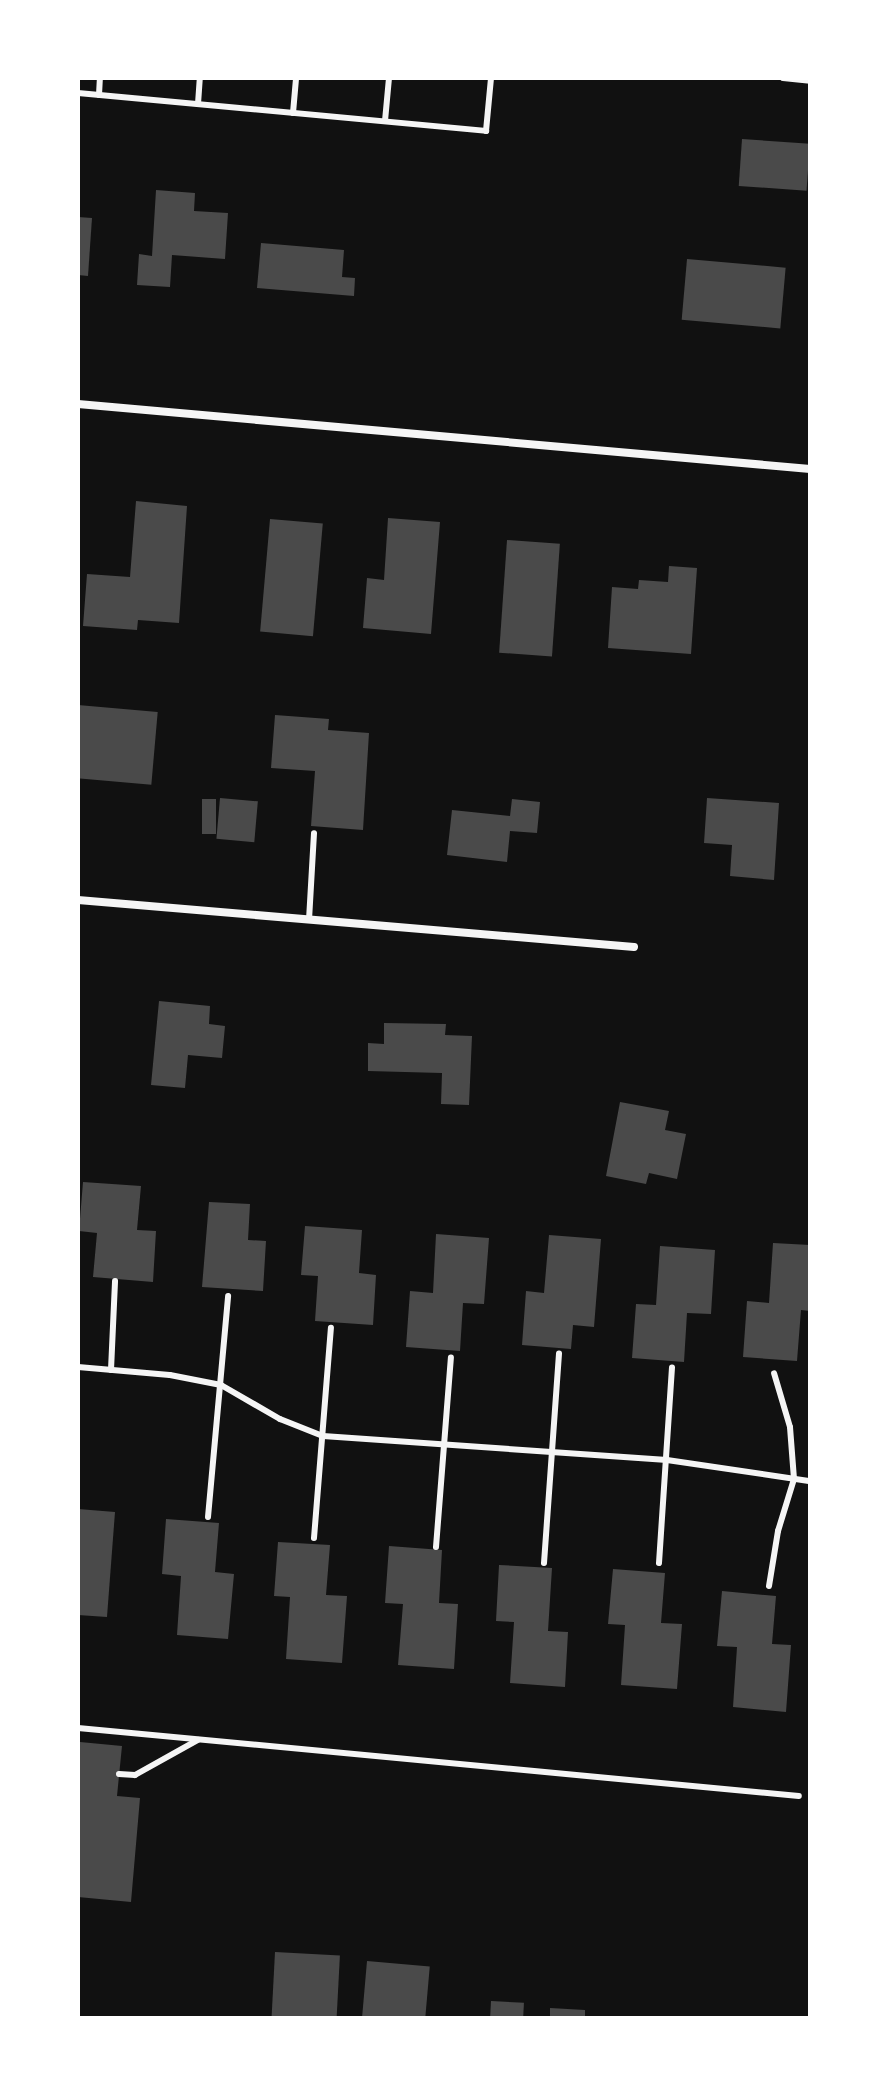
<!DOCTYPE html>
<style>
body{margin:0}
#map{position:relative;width:888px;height:2096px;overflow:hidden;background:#111;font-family:Figtree,sans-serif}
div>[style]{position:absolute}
.building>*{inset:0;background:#4a4a4a;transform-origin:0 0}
.service>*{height:6px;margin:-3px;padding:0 3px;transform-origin:3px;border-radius:3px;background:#f5f5f5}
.minor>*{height:8px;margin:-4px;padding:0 4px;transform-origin:4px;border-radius:4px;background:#f5f5f5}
span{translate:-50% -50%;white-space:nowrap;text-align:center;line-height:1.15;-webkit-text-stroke:7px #fff;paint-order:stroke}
.frame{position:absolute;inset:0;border:80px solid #fff;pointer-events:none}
</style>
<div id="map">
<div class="building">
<div style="left:742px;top:139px;width:68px;height:47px;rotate:4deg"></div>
<div style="clip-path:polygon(156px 190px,195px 193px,194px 211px,228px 213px,225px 259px,172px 255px,170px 287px,137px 285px,139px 254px,152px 256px)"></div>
<div style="clip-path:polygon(78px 217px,92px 218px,88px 276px,78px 275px)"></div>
<div style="clip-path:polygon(261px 243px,344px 250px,342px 277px,355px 278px,354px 296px,257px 288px)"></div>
<div style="left:687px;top:259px;width:99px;height:61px;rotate:5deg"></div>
<div style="clip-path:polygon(136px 501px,187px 506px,179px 623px,138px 620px,137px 630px,83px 626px,87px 574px,130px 577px)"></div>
<div style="clip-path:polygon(388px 518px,440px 522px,431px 634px,363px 628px,367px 578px,384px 580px)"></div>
<div style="left:270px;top:519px;width:53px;height:113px;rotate:5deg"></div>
<div style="left:507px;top:540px;width:53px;height:113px;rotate:4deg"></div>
<div style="clip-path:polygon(669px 566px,697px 568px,691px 654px,608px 648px,612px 587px,638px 589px,639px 580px,668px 582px)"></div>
<div style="left:78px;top:705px;width:80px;height:73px;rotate:5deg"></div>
<div style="clip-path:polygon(275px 715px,329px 719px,328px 730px,369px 733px,363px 830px,311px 826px,315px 771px,271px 768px)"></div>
<div style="left:220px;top:798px;width:38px;height:41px;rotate:5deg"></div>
<div style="clip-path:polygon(707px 798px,779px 803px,774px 880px,730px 876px,732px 845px,704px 843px)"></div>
<div style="left:202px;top:799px;width:14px;height:35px"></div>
<div style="clip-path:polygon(512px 799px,540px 802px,537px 833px,510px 831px,507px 862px,447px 855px,452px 810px,510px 816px)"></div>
<div style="clip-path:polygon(159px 1001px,210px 1006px,209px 1024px,225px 1026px,222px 1058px,188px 1055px,185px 1088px,151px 1085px)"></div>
<div style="clip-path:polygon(384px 1023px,446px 1024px,445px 1035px,472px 1036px,469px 1105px,441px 1104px,442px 1073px,368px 1071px,368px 1043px,384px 1044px)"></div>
<div style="clip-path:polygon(620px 1102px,669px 1111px,665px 1130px,686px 1134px,677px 1179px,649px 1173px,646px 1184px,606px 1176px)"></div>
<div style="clip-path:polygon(83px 1182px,141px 1186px,137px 1230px,156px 1231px,153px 1282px,93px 1277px,97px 1233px,79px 1231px)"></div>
<div style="clip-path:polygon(209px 1202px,250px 1204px,248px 1240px,266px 1241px,263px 1291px,202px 1287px)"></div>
<div style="clip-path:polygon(305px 1226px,362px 1230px,359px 1273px,376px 1275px,373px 1325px,315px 1321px,318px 1276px,301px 1275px)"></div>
<div style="clip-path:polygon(436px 1234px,489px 1238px,484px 1304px,463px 1303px,460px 1351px,406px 1347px,410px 1291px,433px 1293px)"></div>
<div style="clip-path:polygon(549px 1235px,601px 1239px,594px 1327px,573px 1325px,571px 1349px,522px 1345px,526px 1291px,544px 1293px)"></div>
<div style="clip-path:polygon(773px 1243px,810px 1245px,810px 1311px,801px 1310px,797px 1361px,743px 1357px,747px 1301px,769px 1303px)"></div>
<div style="clip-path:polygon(660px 1246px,715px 1250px,711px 1314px,687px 1313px,684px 1362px,632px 1358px,636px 1304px,656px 1305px)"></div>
<div style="clip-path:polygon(78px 1509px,115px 1512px,107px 1617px,78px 1615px)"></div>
<div style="clip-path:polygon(166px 1519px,219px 1523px,215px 1572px,234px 1574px,228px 1639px,177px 1635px,181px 1576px,162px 1574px)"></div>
<div style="clip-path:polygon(278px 1542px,330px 1545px,326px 1595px,347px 1596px,342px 1663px,286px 1659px,290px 1597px,274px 1596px)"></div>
<div style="clip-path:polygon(389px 1546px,442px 1550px,439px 1603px,458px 1604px,454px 1669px,398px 1665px,403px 1604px,385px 1603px)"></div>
<div style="clip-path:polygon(499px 1565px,552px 1568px,548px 1631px,568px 1632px,565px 1687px,510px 1683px,514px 1622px,496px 1621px)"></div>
<div style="clip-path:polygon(613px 1569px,665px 1573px,661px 1623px,682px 1624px,677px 1689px,621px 1685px,625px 1625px,608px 1624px)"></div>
<div style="clip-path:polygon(722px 1591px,776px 1596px,772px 1644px,791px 1645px,786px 1712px,733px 1707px,737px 1647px,717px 1646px)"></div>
<div style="clip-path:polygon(80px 1742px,122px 1746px,117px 1796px,140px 1798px,131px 1902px,78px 1897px)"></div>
<div style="left:275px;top:1952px;width:65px;height:66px;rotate:3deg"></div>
<div style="left:367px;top:1961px;width:63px;height:57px;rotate:5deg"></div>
<div style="left:491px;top:2001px;width:33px;height:17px;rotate:3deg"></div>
<div style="clip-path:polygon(550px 2008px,585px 2010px,585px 2018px,550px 2018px)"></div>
</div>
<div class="service">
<div style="left:783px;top:78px;width:27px;rotate:6deg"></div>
<div style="left:78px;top:93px;width:410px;rotate:5.3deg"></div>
<div style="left:486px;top:131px;width:53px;rotate:-84.6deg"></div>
<div style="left:99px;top:95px;width:17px;rotate:-87deg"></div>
<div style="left:198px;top:104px;width:26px;rotate:-86deg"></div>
<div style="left:293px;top:113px;width:35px;rotate:-85deg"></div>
<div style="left:385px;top:121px;width:43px;rotate:-84.7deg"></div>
<div style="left:309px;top:920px;width:87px;rotate:-86.7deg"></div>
<div style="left:78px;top:1367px;width:92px;rotate:5deg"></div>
<div style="left:170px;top:1375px;width:52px;rotate:11.1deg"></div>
<div style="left:221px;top:1385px;width:68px;rotate:30deg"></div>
<div style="left:280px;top:1419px;width:46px;rotate:21.6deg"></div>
<div style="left:323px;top:1436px;width:345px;rotate:4deg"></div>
<div style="left:667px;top:1460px;width:145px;rotate:8.4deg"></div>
<div style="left:111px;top:1370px;width:89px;rotate:-87.4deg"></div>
<div style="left:208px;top:1517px;width:222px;rotate:-84.8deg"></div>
<div style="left:314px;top:1538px;width:211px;rotate:-85.4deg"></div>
<div style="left:436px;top:1547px;width:190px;rotate:-85.5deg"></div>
<div style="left:544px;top:1563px;width:210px;rotate:-85.9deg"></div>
<div style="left:659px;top:1563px;width:196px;rotate:-86.2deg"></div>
<div style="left:769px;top:1586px;width:56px;rotate:-80.7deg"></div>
<div style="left:778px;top:1531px;width:54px;rotate:-72.9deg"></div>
<div style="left:794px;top:1479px;width:52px;rotate:-94.4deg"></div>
<div style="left:790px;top:1427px;width:56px;rotate:-106.5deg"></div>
<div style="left:78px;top:1728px;width:724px;rotate:5.39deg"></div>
<div style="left:119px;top:1774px;width:16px;rotate:4deg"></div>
<div style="left:135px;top:1775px;width:72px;rotate:-29.1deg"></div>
</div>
<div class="minor">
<div style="left:78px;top:404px;width:735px;rotate:5.07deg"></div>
<div style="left:78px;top:900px;width:558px;rotate:4.83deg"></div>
</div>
<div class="frame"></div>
</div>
